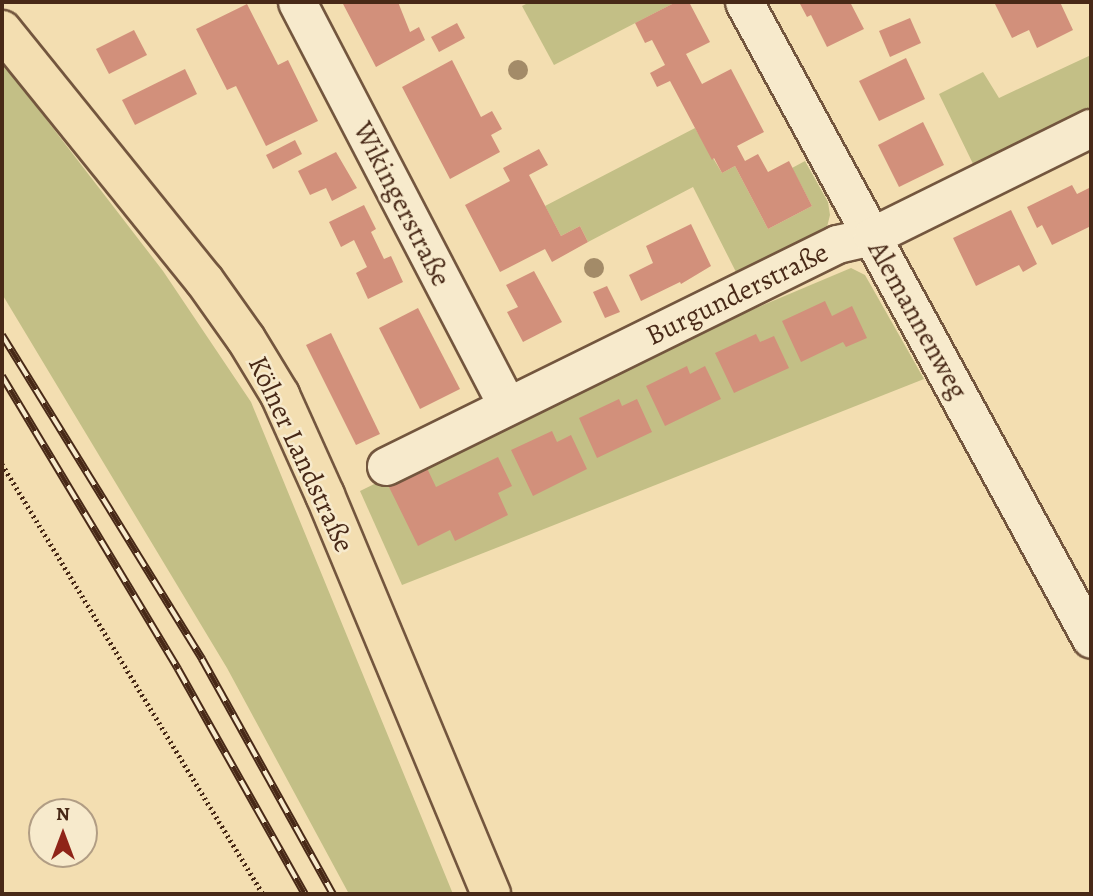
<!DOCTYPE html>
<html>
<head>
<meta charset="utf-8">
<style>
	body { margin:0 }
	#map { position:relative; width:1093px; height:896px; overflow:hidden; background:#f3deb1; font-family:Alegreya,serif }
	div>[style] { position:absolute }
	.green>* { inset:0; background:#c3bf86 }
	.building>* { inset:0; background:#d2907b }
	.path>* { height:4.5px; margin-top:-2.25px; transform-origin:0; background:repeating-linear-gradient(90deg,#482917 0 2px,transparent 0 5.5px) }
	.roads { filter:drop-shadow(2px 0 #73563e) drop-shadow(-2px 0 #73563e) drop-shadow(0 2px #73563e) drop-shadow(0 -2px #73563e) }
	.minor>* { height:37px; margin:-18.5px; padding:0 18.5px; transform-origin:18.5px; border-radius:18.5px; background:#f7eacc }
	.major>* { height:38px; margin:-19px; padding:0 19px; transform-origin:19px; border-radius:19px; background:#f3deb1 }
	.rail>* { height:8px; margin-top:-4px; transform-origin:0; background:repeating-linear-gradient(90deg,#f7eacc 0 16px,#482917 0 32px); box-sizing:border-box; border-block:2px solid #482917 }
	.trees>* { width:20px; height:20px; margin:-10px; border-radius:50%; background:#a38b68 }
	span { translate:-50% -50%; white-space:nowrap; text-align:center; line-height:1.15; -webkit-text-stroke:5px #f7eacc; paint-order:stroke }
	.street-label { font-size:28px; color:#482917 }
	.frame { position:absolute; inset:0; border:4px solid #482917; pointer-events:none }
	.north { position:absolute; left:28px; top:798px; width:70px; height:70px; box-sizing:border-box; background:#f7eacc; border:2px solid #b19d84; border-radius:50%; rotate:0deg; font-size:19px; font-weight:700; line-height:28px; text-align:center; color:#482917 }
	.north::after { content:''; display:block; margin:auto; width:24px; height:32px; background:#8f2418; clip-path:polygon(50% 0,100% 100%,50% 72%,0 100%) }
</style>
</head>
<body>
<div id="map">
	<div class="green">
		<div style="clip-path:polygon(530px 2px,676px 2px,554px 65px,522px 6px)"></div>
		<div style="clip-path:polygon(1091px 55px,1091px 117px,977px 172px,939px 94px,983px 72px,999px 98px)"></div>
		<div style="clip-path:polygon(2px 62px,163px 271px,251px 402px,453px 894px,349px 894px,227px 668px,2px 294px)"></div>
		<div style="clip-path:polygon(695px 128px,722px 173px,735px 166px,768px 229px,812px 206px,792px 168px,805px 161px,828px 202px,830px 215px,827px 227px,736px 272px,693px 187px,588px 242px,580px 226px,561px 236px,545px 206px)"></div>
		<div style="clip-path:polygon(851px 268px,865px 275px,924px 379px,402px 585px,360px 491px,604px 372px)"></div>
	</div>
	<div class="building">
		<div style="clip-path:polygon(342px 2px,398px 2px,410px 32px,419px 27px,425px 40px,376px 67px)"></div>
		<div style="clip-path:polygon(676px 2px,689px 2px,710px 42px,686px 54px,702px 84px,731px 69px,764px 132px,737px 146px,745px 161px,758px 154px,768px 172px,789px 161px,812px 206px,768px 229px,735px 166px,722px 173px,714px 158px,712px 160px,670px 81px,657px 87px,650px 73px,665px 65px,652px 40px,645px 43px,635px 23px)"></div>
		<div style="clip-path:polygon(799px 2px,850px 2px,864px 29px,827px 47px,811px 15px,807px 17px)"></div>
		<div style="clip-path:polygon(994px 2px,1060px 2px,1073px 30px,1037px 48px,1029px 30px,1012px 38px)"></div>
		<div style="clip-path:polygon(247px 4px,278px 65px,288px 60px,318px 121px,266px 146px,236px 86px,227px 90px,196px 29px)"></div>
		<div style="clip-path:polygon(910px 18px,921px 43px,890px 57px,879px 31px)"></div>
		<div style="clip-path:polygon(457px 23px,465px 38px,439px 52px,431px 37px)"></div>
		<div style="clip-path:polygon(134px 30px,147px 55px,109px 74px,96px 49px)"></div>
		<div style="clip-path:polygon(906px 58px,925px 99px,879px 121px,859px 81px)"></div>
		<div style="clip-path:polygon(452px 60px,481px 117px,492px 111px,502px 129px,491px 135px,500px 152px,450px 179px,402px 87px)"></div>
		<div style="clip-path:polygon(185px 69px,197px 94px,135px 125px,122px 100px)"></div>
		<div style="clip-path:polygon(923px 122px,944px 165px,899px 187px,878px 145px)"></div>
		<div style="clip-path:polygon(295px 140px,302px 154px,273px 169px,266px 155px)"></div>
		<div style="clip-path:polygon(539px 149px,548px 165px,529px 175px,561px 236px,580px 226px,588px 242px,552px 262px,545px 249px,500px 272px,465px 205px,510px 181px,503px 168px)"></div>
		<div style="clip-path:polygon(336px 152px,357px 188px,332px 201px,326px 188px,310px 195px,298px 171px)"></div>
		<div style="clip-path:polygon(1072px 185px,1077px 194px,1091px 187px,1091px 226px,1052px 245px,1042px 225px,1037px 228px,1027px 207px)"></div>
		<div style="clip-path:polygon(364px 205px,376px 229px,371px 232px,384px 259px,391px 256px,403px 282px,368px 299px,356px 273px,367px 267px,354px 240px,341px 247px,329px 222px)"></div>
		<div style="clip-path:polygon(1011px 210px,1037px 264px,1023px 272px,1019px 265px,976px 286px,953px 238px)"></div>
		<div style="clip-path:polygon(691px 224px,711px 266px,681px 284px,680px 282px,641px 301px,629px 275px,653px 263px,646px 246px)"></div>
		<div style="clip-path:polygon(534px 271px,562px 322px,523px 342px,507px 312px,518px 307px,506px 285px)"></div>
		<div style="clip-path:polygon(607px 286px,620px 312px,605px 318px,593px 292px)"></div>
		<div style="clip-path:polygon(825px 301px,832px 316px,852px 306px,867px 338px,846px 347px,843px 342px,801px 362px,782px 321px)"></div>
		<div style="clip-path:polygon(418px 308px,460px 389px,420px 409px,379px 328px)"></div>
		<div style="clip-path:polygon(331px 333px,380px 434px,356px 445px,306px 345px)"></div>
		<div style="clip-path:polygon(756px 334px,760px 342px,774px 336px,789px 368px,734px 393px,715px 353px)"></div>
		<div style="clip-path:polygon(687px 366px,690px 374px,705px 366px,721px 399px,665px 426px,646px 386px)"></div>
		<div style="clip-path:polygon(619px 399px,622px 406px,637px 399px,652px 432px,597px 458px,579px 418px)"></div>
		<div style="clip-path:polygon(552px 431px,557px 442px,571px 435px,587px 469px,533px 496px,511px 450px)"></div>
		<div style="clip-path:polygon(498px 457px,512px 486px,498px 493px,508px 515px,455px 541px,450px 530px,418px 546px,387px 483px,425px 464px,436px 487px)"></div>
	</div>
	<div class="path">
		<div style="left:2px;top:464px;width:503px;rotate:58.74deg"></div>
	</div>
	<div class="roads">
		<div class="minor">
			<div style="left:297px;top:2px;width:455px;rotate:62.5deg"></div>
			<div style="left:744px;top:2px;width:725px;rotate:61.42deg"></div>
			<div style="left:386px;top:466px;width:503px;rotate:-26.21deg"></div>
			<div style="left:837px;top:244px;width:36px;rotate:-13deg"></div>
			<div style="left:872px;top:236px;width:244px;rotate:-26.3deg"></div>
		</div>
		<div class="major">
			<div style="left:2px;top:30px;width:321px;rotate:51.1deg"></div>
			<div style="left:204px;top:280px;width:72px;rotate:54.6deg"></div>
			<div style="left:246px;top:339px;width:66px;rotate:58.7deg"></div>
			<div style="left:280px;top:395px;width:110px;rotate:65.8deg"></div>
			<div style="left:325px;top:495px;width:432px;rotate:67.4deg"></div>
		</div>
	</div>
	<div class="rail">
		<div style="left:2px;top:335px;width:381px;rotate:58.3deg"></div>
		<div style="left:202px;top:659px;width:269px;rotate:60.9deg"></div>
		<div style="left:2px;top:376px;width:342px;rotate:59deg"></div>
		<div style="left:178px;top:669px;width:258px;rotate:60.6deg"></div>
	</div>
	<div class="trees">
		<div style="left:518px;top:70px"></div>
		<div style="left:594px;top:268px"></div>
	</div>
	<div class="street-label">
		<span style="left:402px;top:204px;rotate:63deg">Wikingerstraße</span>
		<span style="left:737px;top:294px;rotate:-26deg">Burgunderstraße</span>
		<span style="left:918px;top:320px;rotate:61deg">Alemannenweg</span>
		<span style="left:301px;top:454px;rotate:65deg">Kölner Landstraße</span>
	</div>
	<div class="frame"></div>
	<div class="north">N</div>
</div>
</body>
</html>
